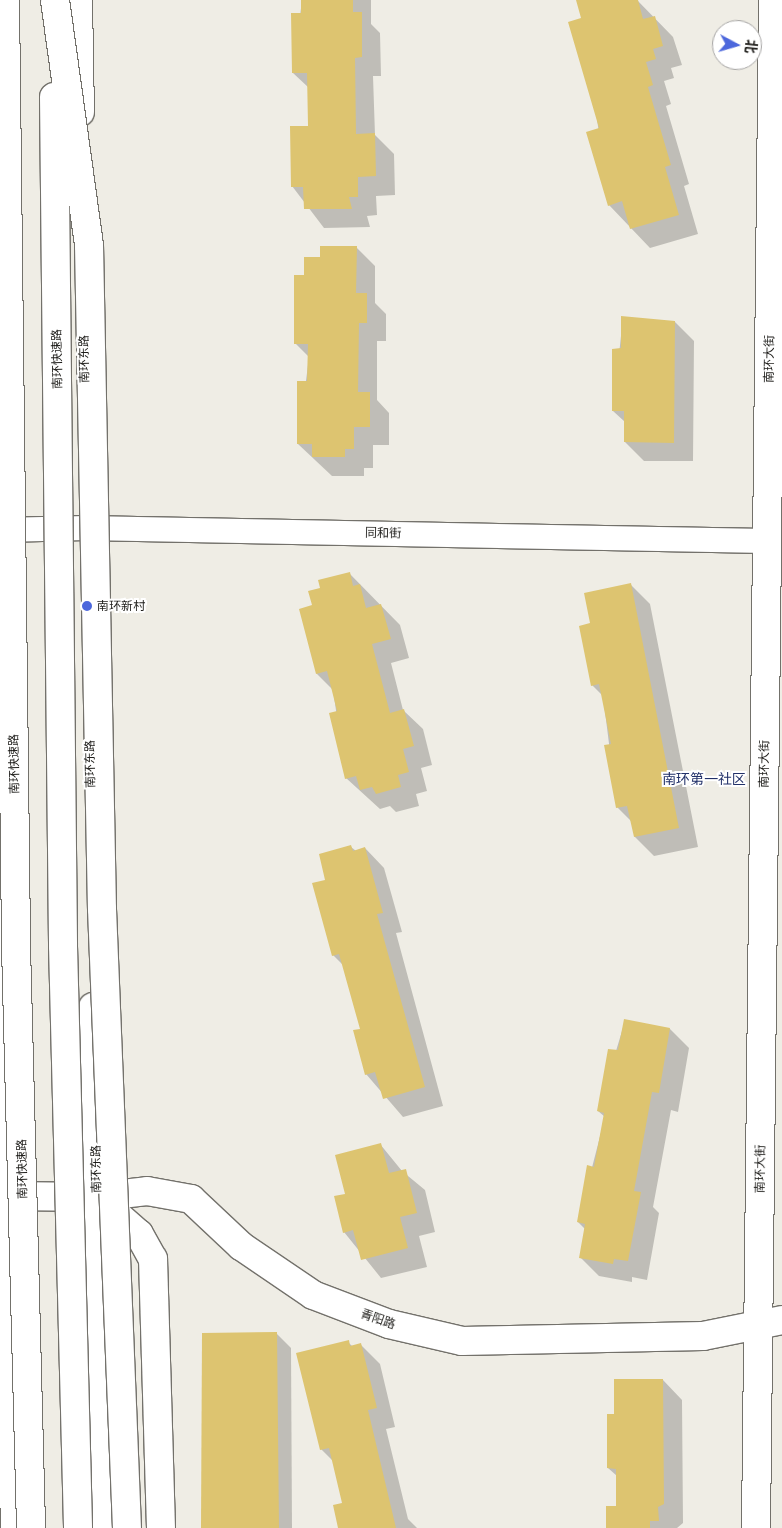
<!DOCTYPE html>
<html>
<head>
<meta charset="utf-8">
<style>
	body { margin:0 }
	#map { position:relative; width:782px; height:1528px; overflow:hidden; background:#efede5; font-family:Manrope,"Noto Sans SC",sans-serif }
	div>[style] { position:absolute }
	.shadow>* { inset:0; background:#0003 }
	.building>* { inset:0; background:#ddc470 }
	.roads { filter:drop-shadow(1px 0 #73716b) drop-shadow(-1px 0 #73716b) drop-shadow(0 1px #73716b) drop-shadow(0 -1px #73716b) }
	.street>* { height:24px; margin:-12px; padding:0 12px; transform-origin:12px; border-radius:12px; background:#fff }
	.secondary>* { height:28px; margin:-14px; padding:0 14px; transform-origin:14px; border-radius:14px; background:#fff }
	.primary>* { height:28px; margin:-14px; padding:0 14px; transform-origin:14px; border-radius:14px; background:#fff }
	.bridges { filter:drop-shadow(1px 0 #73716b) drop-shadow(-1px 0 #73716b) drop-shadow(0 1px #73716b) drop-shadow(0 -1px #73716b) }
	.highway-bridge>* { height:28px; margin:-14px; padding:0 14px; transform-origin:14px; border-radius:14px; background:#fff }
	.dots>* { width:14px; height:14px; translate:-50% -50%; box-sizing:border-box; border:2px solid #fff; border-radius:50% }
	span { translate:-50% -50%; white-space:nowrap; text-align:center; line-height:1.15; -webkit-text-stroke:4px #fff; paint-order:stroke }
	.street-label { font-size:12px; color:#1d1c19 }
	.poi-label { font-size:12px; color:#1d1c19 }
	.left { translate:0 -50%; text-align:left }
	.neighbourhood-label { font-size:14px; color:#223169 }
	.north { position:absolute; left:712px; top:20px; width:50px; height:50px; box-sizing:border-box; background:#fff; border:1px solid #a5a4a3; border-radius:50%; rotate:96deg; font-size:14px; font-weight:700; line-height:20px; text-align:center; color:#1d1c19 }
	.north::after { content:''; display:block; margin:auto; width:18px; height:22px; background:#4c67dc; clip-path:polygon(50% 0,100% 100%,50% 72%,0 100%) }
</style>
</head>
<body>
<div id="map">
	<div class="shadow">
		<div style="clip-path:polygon(302px 0,371px 0,371px 24px,380px 33px,381px 76px,373px 76px,375px 135px,394px 154px,395px 195px,376px 196px,377px 215px,367px 216px,370px 227px,324px 228px,292px 186px,309px 127px,309px 88px,293px 73px)"></div>
		<div style="clip-path:polygon(589px 0,637px 0,673px 37px,682px 65px,671px 68px,674px 78px,664px 81px,671px 104px,666px 106px,689px 184px,684px 186px,698px 234px,650px 248px,609px 205px,583px 19px)"></div>
		<div style="clip-path:polygon(356px 247px,375px 266px,375px 303px,386px 314px,386px 341px,377px 341px,377px 400px,389px 413px,389px 445px,373px 445px,373px 468px,364px 468px,364px 476px,332px 476px,298px 444px,309px 357px,295px 343px,305px 276px,321px 258px)"></div>
		<div style="clip-path:polygon(623px 317px,675px 322px,694px 341px,693px 461px,644px 461px,625px 442px,625px 422px,613px 411px)"></div>
		<div style="clip-path:polygon(349px 573px,400px 625px,409px 658px,391px 663px,403px 710px,423px 729px,432px 765px,421px 768px,427px 791px,416px 794px,419px 806px,396px 812px,390px 806px,380px 809px,346px 778px,333px 690px,317px 674px,301px 610px,314px 606px,321px 589px)"></div>
		<div style="clip-path:polygon(631px 585px,650px 604px,698px 847px,654px 856px,635px 837px,632px 822px,617px 807px,603px 696px,592px 685px)"></div>
		<div style="clip-path:polygon(351px 847px,356px 851px,365px 848px,384px 868px,402px 932px,396px 933px,443px 1106px,403px 1117px,366px 1074px,361px 1030px,344px 966px,333px 955px,327px 881px)"></div>
		<div style="clip-path:polygon(625px 1021px,670px 1029px,689px 1048px,678px 1112px,671px 1110px,653px 1207px,659px 1213px,647px 1280px,632px 1277px,632px 1282px,599px 1276px,580px 1257px,585px 1229px,578px 1222px,605px 1117px,598px 1111px)"></div>
		<div style="clip-path:polygon(380px 1144px,402px 1171px,425px 1190px,435px 1232px,419px 1236px,427px 1267px,381px 1278px,344px 1232px,346px 1195px)"></div>
		<div style="clip-path:polygon(277px 1334px,291px 1348px,292px 1528px,202px 1528px)"></div>
		<div style="clip-path:polygon(348px 1342px,353px 1347px,361px 1345px,380px 1364px,395px 1427px,386px 1429px,408px 1519px,417px 1528px,340px 1528px,344px 1504px,334px 1462px,321px 1449px)"></div>
		<div style="clip-path:polygon(663px 1380px,682px 1400px,683px 1523px,677px 1528px,608px 1528px,617px 1508px,617px 1476px,608px 1468px,615px 1415px)"></div>
	</div>
	<div class="building">
		<div style="clip-path:polygon(301px 0,353px 0,353px 12px,362px 12px,362px 57px,355px 58px,356px 134px,375px 133px,376px 176px,358px 177px,358px 197px,349px 197px,352px 209px,304px 209px,303px 187px,291px 187px,290px 126px,308px 126px,307px 73px,292px 73px,291px 13px,301px 13px)"></div>
		<div style="clip-path:polygon(576px 0,638px 0,643px 19px,655px 16px,663px 46px,653px 49px,656px 59px,646px 62px,653px 85px,648px 87px,671px 165px,665px 167px,679px 215px,630px 229px,622px 201px,608px 206px,586px 132px,599px 128px,568px 22px,581px 18px)"></div>
		<div style="clip-path:polygon(320px 246px,357px 246px,356px 293px,367px 293px,367px 323px,359px 323px,358px 392px,370px 392px,370px 427px,354px 427px,354px 449px,345px 449px,345px 457px,312px 457px,312px 444px,297px 444px,297px 381px,307px 381px,308px 344px,294px 344px,294px 275px,304px 275px,304px 257px,320px 257px)"></div>
		<div style="clip-path:polygon(621px 316px,675px 321px,674px 443px,624px 442px,624px 411px,612px 411px,612px 349px,621px 348px)"></div>
		<div style="clip-path:polygon(350px 572px,353px 586px,360px 584px,366px 608px,381px 604px,391px 639px,372px 644px,390px 713px,404px 709px,414px 746px,403px 749px,409px 772px,398px 775px,401px 787px,376px 794px,372px 787px,360px 790px,356px 776px,345px 779px,329px 713px,337px 711px,327px 671px,316px 674px,299px 609px,312px 605px,308px 591px,320px 588px,318px 580px)"></div>
		<div style="clip-path:polygon(631px 583px,679px 828px,634px 837px,627px 806px,616px 808px,604px 745px,611px 744px,599px 684px,591px 686px,579px 626px,590px 623px,584px 593px)"></div>
		<div style="clip-path:polygon(351px 845px,353px 851px,365px 847px,383px 913px,377px 914px,425px 1087px,383px 1099px,375px 1072px,365px 1075px,353px 1030px,360px 1029px,339px 954px,332px 956px,312px 883px,325px 880px,319px 854px)"></div>
		<div style="clip-path:polygon(624px 1019px,670px 1028px,659px 1093px,652px 1092px,634px 1191px,641px 1192px,628px 1261px,614px 1259px,613px 1264px,579px 1258px,585px 1224px,577px 1222px,587px 1165px,594px 1167px,604px 1113px,597px 1111px,608px 1049px,618px 1050px)"></div>
		<div style="clip-path:polygon(381px 1143px,389px 1173px,406px 1169px,417px 1213px,400px 1217px,408px 1248px,361px 1260px,353px 1230px,343px 1233px,334px 1196px,345px 1194px,335px 1155px)"></div>
		<div style="clip-path:polygon(277px 1332px,279px 1528px,201px 1528px,202px 1333px)"></div>
		<div style="clip-path:polygon(349px 1340px,350px 1346px,361px 1343px,377px 1408px,368px 1410px,396px 1528px,338px 1528px,333px 1505px,342px 1503px,329px 1448px,320px 1450px,296px 1353px)"></div>
		<div style="clip-path:polygon(614px 1379px,663px 1379px,664px 1504px,658px 1507px,659px 1521px,650px 1521px,650px 1528px,606px 1528px,606px 1506px,616px 1506px,616px 1469px,607px 1468px,607px 1414px,614px 1414px)"></div>
	</div>
	<div class="roads">
		<div class="street">
			<div style="left:0;top:530px;width:86px;rotate:-1.3deg"></div>
			<div style="left:86px;top:528px;width:680px;rotate:1.1deg"></div>
		</div>
		<div class="secondary">
			<div style="left:8px;top:1196px;width:88px;rotate:0.7deg"></div>
			<div style="left:96px;top:1197px;width:51px;rotate:-6.7deg"></div>
			<div style="left:147px;top:1191px;width:45px;rotate:10.3deg"></div>
			<div style="left:191px;top:1199px;width:69px;rotate:43.2deg"></div>
			<div style="left:241px;top:1246px;width:87px;rotate:34.2deg"></div>
			<div style="left:313px;top:1295px;width:81px;rotate:20.9deg"></div>
			<div style="left:389px;top:1324px;width:75px;rotate:13.1deg"></div>
			<div style="left:462px;top:1341px;width:241px;rotate:-1.2deg"></div>
			<div style="left:703px;top:1336px;width:81px;rotate:-11.4deg"></div>
			<div style="left:756px;top:1528px;width:1528px;rotate:-89.36deg"></div>
		</div>
		<div class="primary">
			<div style="left:78px;top:0;width:112px;rotate:89deg"></div>
			<div style="left:0;top:832px;width:696px;rotate:88.77deg"></div>
			<div style="left:93px;top:1007px;width:521px;rotate:88.9deg"></div>
			<div style="left:99px;top:1199px;width:53px;rotate:41.2deg"></div>
			<div style="left:139px;top:1234px;width:29px;rotate:61deg"></div>
			<div style="left:153px;top:1259px;width:269px;rotate:88.3deg"></div>
		</div>
	</div>
	<div class="bridges">
		<div class="highway-bridge">
			<div style="left:5px;top:0;width:946px;rotate:89.33deg"></div>
			<div style="left:16px;top:946px;width:582px;rotate:88.52deg"></div>
			<div style="left:55px;top:0;width:247px;rotate:82.1deg"></div>
			<div style="left:89px;top:245px;width:664px;rotate:88.88deg"></div>
			<div style="left:102px;top:909px;width:620px;rotate:87.69deg"></div>
			<div style="left:54px;top:97px;width:849px;rotate:89.39deg"></div>
			<div style="left:63px;top:946px;width:582px;rotate:88.52deg"></div>
		</div>
	</div>
	<div class="dots">
		<div style="left:87px;top:606px;background:#4c67dc"></div>
	</div>
	<div class="street-label">
		<span style="left:57px;top:359px;rotate:-91deg">南环快速路</span>
		<span style="left:84px;top:359px;rotate:-91deg">南环东路</span>
		<span style="left:769px;top:359px;rotate:-89deg">南环大街</span>
		<span style="left:383px;top:533px;rotate:1deg">同和街</span>
		<span style="left:14px;top:764px;rotate:-91deg">南环快速路</span>
		<span style="left:90px;top:764px;rotate:-91deg">南环东路</span>
		<span style="left:764px;top:764px;rotate:-89deg">南环大街</span>
		<span style="left:22px;top:1169px;rotate:-91deg">南环快速路</span>
		<span style="left:96px;top:1169px;rotate:-91deg">南环东路</span>
		<span style="left:760px;top:1169px;rotate:-89deg">南环大街</span>
		<span style="left:378px;top:1319px;rotate:19deg">青阳路</span>
	</div>
	<div class="poi-label">
		<span class="left" style="left:97px;top:606px">南环新村</span>
	</div>
	<div class="neighbourhood-label">
		<span style="left:704px;top:779px">南环第一社区</span>
	</div>
	<div class="north">北</div>
</div>
</body>
</html>
